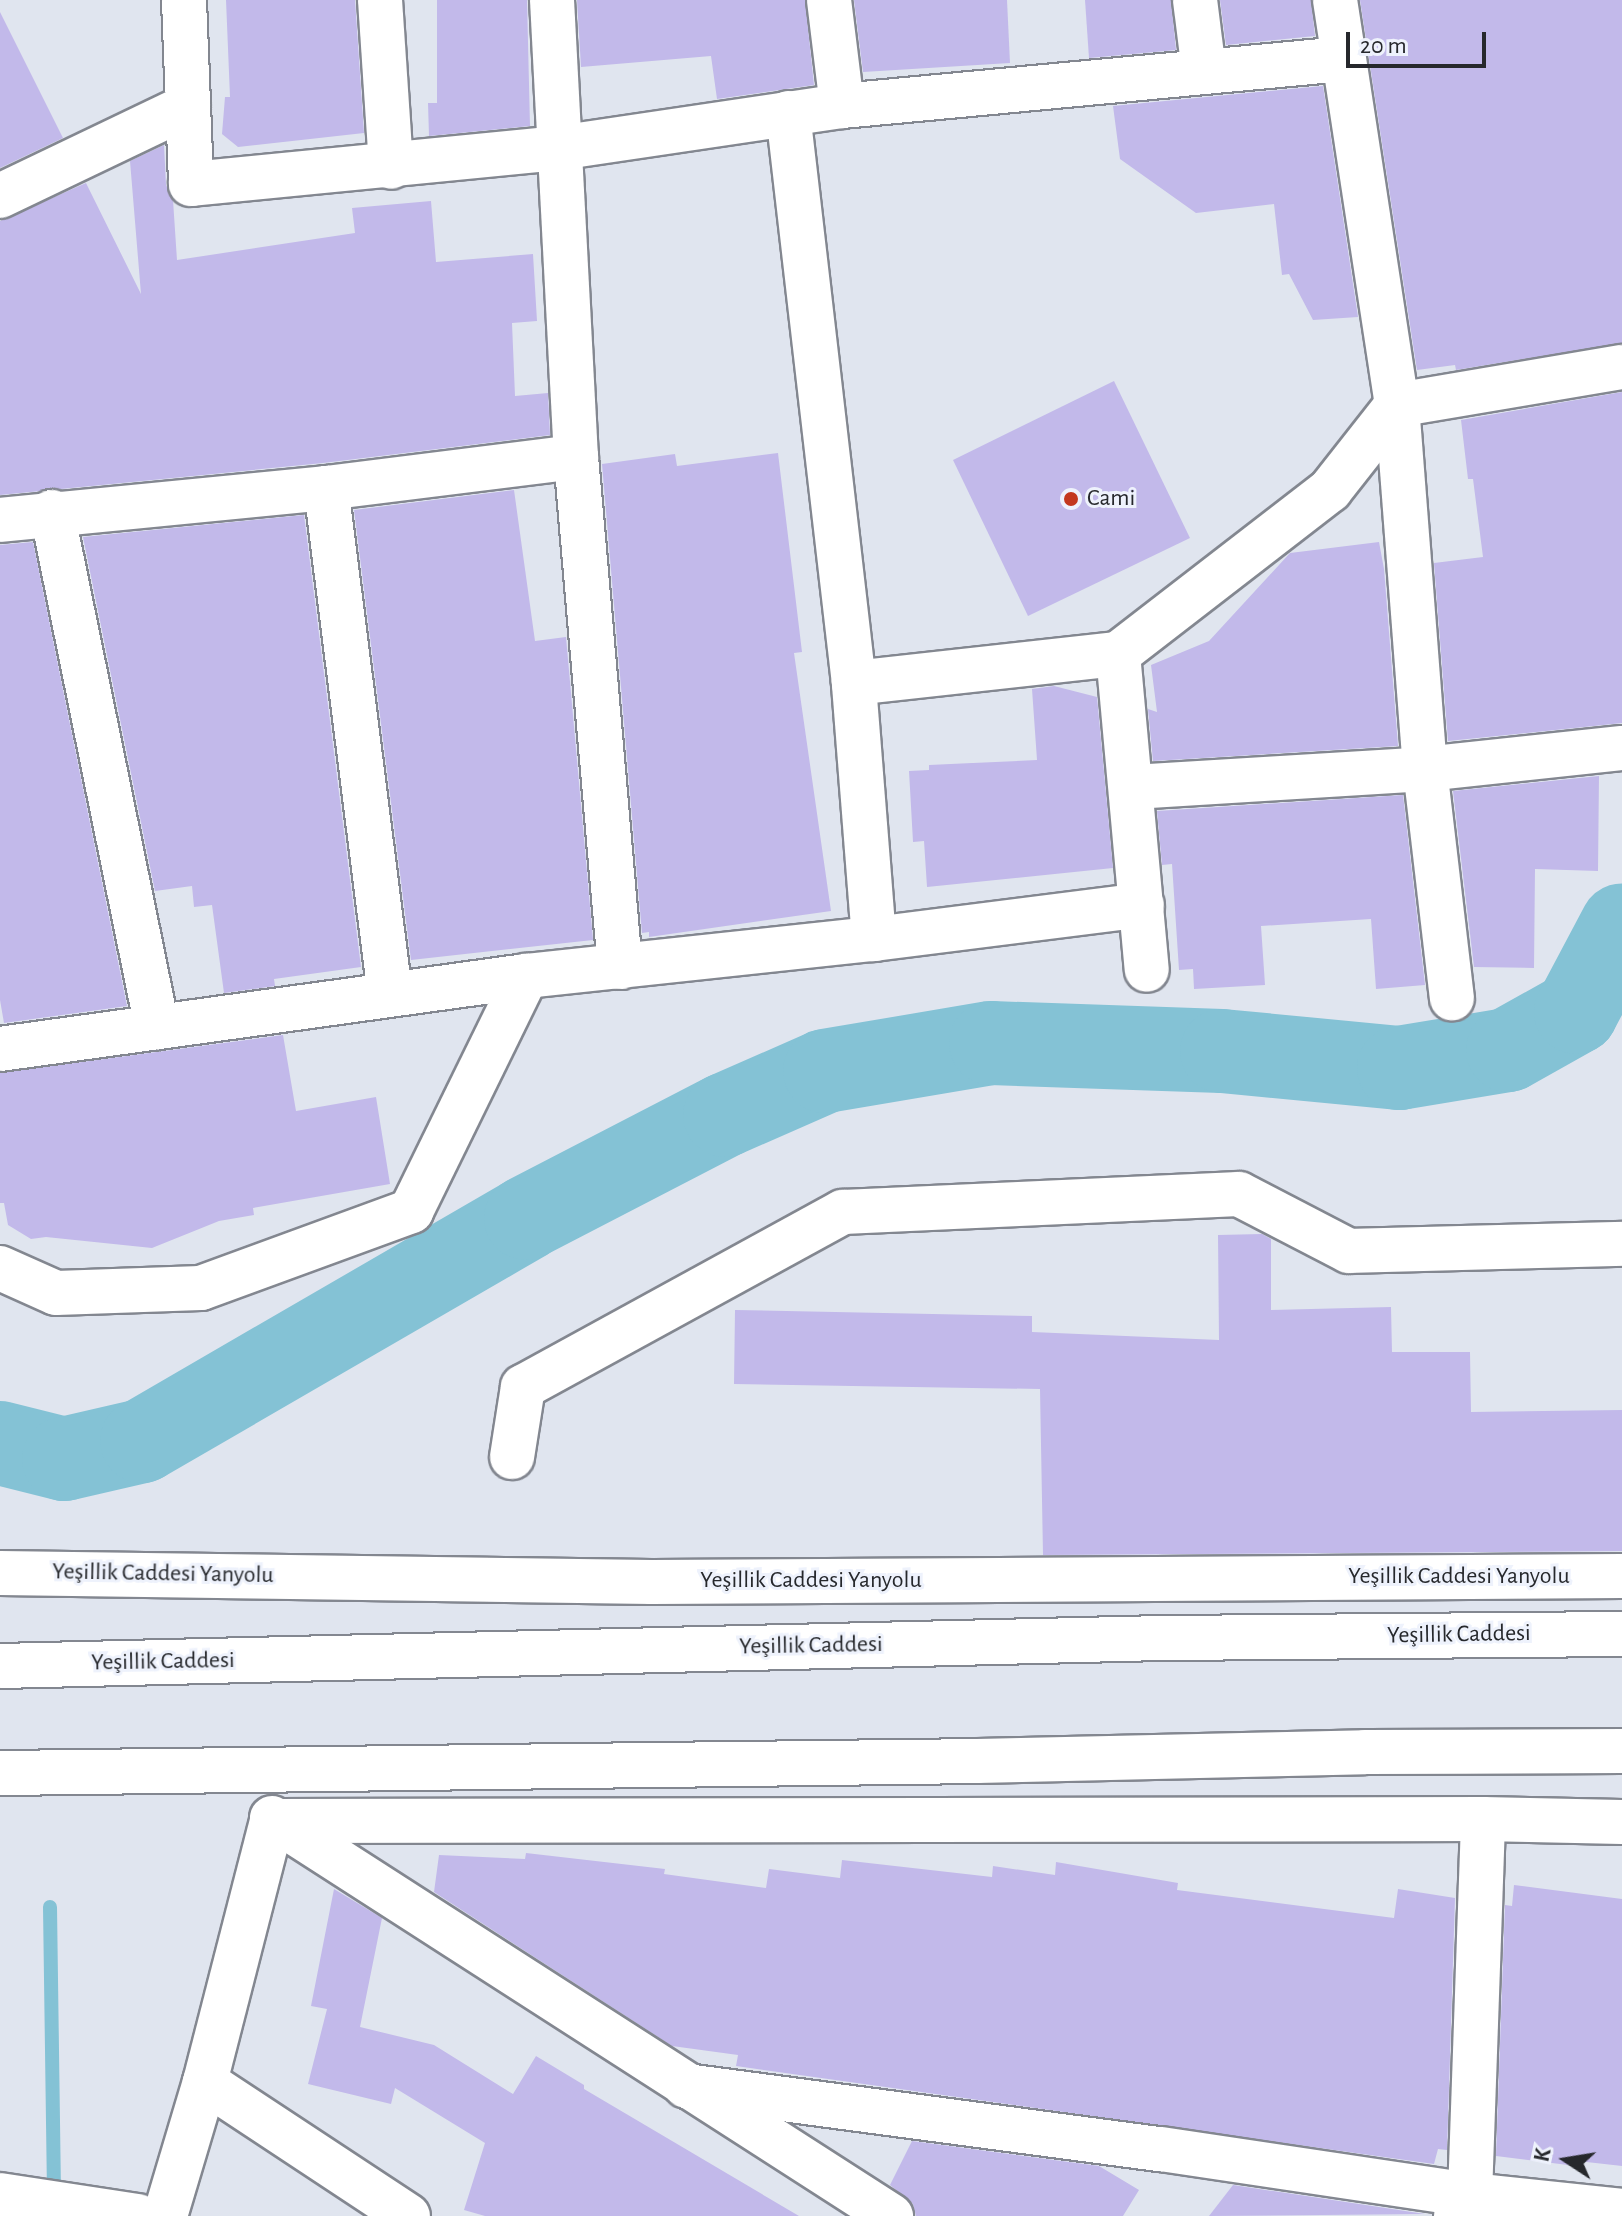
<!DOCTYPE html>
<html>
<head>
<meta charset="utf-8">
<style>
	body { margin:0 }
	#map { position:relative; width:1622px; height:2216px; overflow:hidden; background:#e0e5ef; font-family:"Alegreya Sans",sans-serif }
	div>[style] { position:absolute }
	.stream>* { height:14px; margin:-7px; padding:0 7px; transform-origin:7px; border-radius:7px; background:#84c2d5 }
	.river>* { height:84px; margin:-42px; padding:0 42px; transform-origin:42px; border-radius:42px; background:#84c2d5 }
	.building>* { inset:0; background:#c2b9ea }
	.roads { filter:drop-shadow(2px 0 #838790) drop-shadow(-2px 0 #838790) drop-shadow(0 2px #838790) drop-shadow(0 -2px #838790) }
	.minor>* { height:44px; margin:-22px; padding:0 22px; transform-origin:22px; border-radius:22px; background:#fff }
	.highway>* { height:44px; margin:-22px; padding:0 22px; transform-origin:22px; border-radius:22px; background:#fff }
	.dots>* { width:22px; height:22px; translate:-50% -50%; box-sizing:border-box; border:4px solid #eef2fc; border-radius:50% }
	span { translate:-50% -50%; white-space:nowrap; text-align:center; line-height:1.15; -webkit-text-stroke:6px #eef2fc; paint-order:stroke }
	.poi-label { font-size:24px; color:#26282c }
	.left { translate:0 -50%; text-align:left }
	.street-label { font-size:24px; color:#26282c }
	.north { position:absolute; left:1526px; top:2120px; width:80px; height:80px; -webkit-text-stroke:6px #eef2fc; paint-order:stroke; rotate:282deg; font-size:22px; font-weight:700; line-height:32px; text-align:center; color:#26282c }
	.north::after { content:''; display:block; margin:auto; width:28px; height:36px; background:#26282c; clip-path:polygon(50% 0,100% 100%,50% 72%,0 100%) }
	.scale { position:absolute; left:1346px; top:32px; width:140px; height:36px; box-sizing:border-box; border:4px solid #26282c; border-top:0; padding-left:10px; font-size:24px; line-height:28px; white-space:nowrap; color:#26282c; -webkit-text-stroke:6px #eef2fc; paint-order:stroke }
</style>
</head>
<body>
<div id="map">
	<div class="stream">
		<div style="left:50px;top:1907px;width:293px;rotate:89.2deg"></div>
	</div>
	<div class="river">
		<div style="left:0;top:1443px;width:66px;rotate:14deg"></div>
		<div style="left:64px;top:1459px;width:80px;rotate:-13deg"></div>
		<div style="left:142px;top:1441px;width:444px;rotate:-30.1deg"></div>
		<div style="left:526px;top:1218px;width:224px;rotate:-27.4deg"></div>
		<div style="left:725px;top:1115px;width:109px;rotate:-23.7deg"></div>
		<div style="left:825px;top:1071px;width:168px;rotate:-9.6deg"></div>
		<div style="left:991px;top:1043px;width:231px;rotate:2deg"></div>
		<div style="left:1222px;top:1051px;width:178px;rotate:5.5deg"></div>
		<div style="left:1399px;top:1068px;width:110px;rotate:-9.4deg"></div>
		<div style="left:1508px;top:1050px;width:78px;rotate:-29.2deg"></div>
		<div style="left:1576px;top:1012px;width:98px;rotate:-62.1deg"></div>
	</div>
	<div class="building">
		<div style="clip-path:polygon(226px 0,355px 0,364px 133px,238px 147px,222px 134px,225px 97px,230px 97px)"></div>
		<div style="clip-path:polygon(437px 0,527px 0,530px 126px,429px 136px,428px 103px,437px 103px)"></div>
		<div style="clip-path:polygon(577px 0,805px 0,814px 85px,717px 99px,711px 56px,581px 67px)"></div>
		<div style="clip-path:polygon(854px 0,1007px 0,1010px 63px,863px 72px)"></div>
		<div style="clip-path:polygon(1085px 0,1171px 0,1176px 50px,1089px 58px)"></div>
		<div style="clip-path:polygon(1220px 0,1311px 0,1315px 36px,1226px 45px)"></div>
		<div style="clip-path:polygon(1360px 0,1622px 0,1622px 343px,1456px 370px,1455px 365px,1417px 370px)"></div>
		<div style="clip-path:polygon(0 12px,63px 138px,0 168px)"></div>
		<div style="clip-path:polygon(1323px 86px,1358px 317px,1313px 320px,1289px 274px,1282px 275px,1274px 204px,1196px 213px,1120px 159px,1113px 106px)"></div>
		<div style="clip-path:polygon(164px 145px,166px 185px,173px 200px,177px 260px,355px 233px,352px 208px,431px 201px,436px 262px,533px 254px,537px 321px,512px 323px,515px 396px,548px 393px,550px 435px,323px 463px,0 495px,0 221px,86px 183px,141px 294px,130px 161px)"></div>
		<div style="clip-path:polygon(1114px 381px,1190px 538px,1028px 616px,953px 460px)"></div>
		<div style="clip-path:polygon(1622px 392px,1622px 723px,1448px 741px,1434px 563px,1483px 557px,1473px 479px,1468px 479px,1461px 420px)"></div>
		<div style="clip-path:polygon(778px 453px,802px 652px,794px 653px,831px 911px,649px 937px,649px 932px,642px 933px,602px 464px,675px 454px,677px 466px)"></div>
		<div style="clip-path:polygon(514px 490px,535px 641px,566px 637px,593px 940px,411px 960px,354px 510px)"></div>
		<div style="clip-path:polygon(304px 515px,361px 967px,274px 979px,275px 986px,224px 993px,212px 905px,194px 907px,192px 886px,155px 891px,83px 537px)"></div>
		<div style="clip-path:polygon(33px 542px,127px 1006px,4px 1023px,0 1000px,0 545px)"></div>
		<div style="clip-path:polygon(1379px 542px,1384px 569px,1398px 746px,1153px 761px,1148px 709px,1157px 712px,1151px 665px,1209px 641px,1290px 553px)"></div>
		<div style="clip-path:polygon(1054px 686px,1097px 697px,1113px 868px,927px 887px,924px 841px,913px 842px,909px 771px,929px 770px,929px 765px,1037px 760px,1032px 689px)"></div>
		<div style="clip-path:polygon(1599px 776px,1598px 871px,1535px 869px,1534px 968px,1474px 967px,1453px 791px)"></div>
		<div style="clip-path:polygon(1403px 795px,1425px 985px,1376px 989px,1371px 919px,1261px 926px,1265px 985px,1194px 989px,1193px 969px,1179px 970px,1172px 864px,1162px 865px,1157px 811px)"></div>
		<div style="clip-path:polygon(283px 1035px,296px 1111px,376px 1097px,390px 1184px,253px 1208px,254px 1215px,219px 1221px,152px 1248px,46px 1237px,31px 1239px,8px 1225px,4px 1203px,0 1203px,0 1073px)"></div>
		<div style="clip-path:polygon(1262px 1234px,1271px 1239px,1271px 1310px,1391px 1307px,1392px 1352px,1470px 1352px,1471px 1412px,1622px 1410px,1622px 1551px,1043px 1555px,1040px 1389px,734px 1384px,735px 1310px,1032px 1316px,1032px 1332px,1219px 1340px,1218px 1235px)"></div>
		<div style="clip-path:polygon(526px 1853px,665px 1869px,664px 1874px,766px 1888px,769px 1869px,840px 1878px,842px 1860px,992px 1877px,993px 1866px,1055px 1875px,1056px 1862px,1178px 1883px,1177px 1890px,1394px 1918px,1398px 1889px,1455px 1898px,1447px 2150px,1438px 2149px,1434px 2164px,736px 2066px,738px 2055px,672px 2046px,434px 1892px,439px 1855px,525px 1859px)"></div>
		<div style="clip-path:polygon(1514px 1885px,1622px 1899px,1622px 2166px,1569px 2160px,1568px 2165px,1496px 2156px,1505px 1905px,1512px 1906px)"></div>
		<div style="clip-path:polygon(334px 1889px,382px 1918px,360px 2027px,434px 2045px,513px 2094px,536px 2056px,584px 2085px,584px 2089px,799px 2216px,485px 2216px,464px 2210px,485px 2143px,395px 2088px,391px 2104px,308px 2084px,327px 2009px,311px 2006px)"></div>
		<div style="clip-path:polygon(912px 2141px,1099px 2166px,1139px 2190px,1123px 2216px,916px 2216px,913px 2204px,890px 2185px)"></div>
		<div style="clip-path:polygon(1233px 2185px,1425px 2214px,1209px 2216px)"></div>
	</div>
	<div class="roads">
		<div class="minor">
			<div style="left:184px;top:0;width:184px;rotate:87.8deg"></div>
			<div style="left:191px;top:184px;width:369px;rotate:-5.6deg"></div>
			<div style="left:558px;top:148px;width:287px;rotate:-8.4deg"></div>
			<div style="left:842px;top:106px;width:503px;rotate:-5.36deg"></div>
			<div style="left:380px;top:0;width:167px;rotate:86.2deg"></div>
			<div style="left:552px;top:0;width:458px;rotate:87deg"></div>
			<div style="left:576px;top:457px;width:512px;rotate:85.07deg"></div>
			<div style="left:829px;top:0;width:107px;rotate:83deg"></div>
			<div style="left:1195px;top:0;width:72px;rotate:82.8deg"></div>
			<div style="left:1335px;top:0;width:410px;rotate:81.3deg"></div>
			<div style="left:1397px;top:405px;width:365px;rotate:85.6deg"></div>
			<div style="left:1425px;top:769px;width:231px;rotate:83.3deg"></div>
			<div style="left:788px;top:113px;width:574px;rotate:83.4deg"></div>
			<div style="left:0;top:196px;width:208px;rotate:-25.6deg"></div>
			<div style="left:326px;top:488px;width:510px;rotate:82.79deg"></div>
			<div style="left:52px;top:512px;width:526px;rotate:78.48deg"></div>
			<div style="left:0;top:520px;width:328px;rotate:-5.6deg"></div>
			<div style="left:326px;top:488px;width:252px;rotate:-7.1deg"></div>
			<div style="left:1118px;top:654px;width:317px;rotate:84.8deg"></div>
			<div style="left:1133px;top:787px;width:293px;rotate:-3.5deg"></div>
			<div style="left:1425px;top:769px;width:198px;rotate:-6.1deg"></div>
			<div style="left:874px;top:939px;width:270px;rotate:-7.2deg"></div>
			<div style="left:0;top:1049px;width:531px;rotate:-7.9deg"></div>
			<div style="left:526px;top:976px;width:350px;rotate:-6.1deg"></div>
			<div style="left:874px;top:939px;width:257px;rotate:-94.5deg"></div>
			<div style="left:854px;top:683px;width:266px;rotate:-6.3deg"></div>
			<div style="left:1118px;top:654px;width:268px;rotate:-37.7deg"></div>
			<div style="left:1330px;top:490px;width:108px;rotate:-51.8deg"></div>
			<div style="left:1397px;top:405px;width:228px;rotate:-9.6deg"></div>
			<div style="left:0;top:1268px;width:61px;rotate:24.1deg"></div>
			<div style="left:56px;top:1293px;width:145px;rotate:-2deg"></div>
			<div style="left:201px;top:1288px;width:224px;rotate:-20.1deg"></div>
			<div style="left:411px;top:1211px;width:262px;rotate:-63.9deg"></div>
			<div style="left:512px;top:1457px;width:71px;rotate:-81.1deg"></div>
			<div style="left:523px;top:1387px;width:365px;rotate:-28.7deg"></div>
			<div style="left:843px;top:1212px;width:396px;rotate:-2.6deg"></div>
			<div style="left:1239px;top:1194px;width:124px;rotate:27.4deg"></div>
			<div style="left:1349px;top:1251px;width:273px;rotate:-1.5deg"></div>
			<div style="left:0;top:1573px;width:652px;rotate:0.79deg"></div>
			<div style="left:652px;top:1582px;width:970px;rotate:-0.35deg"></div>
			<div style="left:272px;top:1818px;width:736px;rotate:32.74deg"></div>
			<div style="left:205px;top:2082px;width:243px;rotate:33.4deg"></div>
			<div style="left:686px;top:2086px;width:479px;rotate:7.6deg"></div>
			<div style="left:1161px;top:2149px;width:312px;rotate:8.5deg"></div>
			<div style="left:1470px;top:2195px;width:153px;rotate:6deg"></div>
			<div style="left:0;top:2195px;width:140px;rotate:8.7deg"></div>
			<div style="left:165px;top:2216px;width:140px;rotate:-73.4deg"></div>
			<div style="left:205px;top:2082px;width:269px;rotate:-75.6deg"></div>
			<div style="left:272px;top:1821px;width:1211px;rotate:-0.09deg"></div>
			<div style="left:1483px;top:1819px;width:139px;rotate:1.2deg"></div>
			<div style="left:1456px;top:2216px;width:25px;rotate:-56deg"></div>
			<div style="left:1470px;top:2195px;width:376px;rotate:-88deg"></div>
		</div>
		<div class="highway">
			<div style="left:0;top:1666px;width:1166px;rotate:-1.38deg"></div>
			<div style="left:1166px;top:1638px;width:456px;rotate:-0.5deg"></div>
			<div style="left:0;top:1773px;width:977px;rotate:-0.7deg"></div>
			<div style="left:977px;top:1761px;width:388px;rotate:-1.3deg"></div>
			<div style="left:1365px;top:1752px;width:257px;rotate:-0.2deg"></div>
		</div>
	</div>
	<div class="dots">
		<div style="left:1071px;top:499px;background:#c3381e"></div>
	</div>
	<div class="poi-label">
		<span class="left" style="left:1087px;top:499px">Cami</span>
	</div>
	<div class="street-label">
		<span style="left:163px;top:1574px;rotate:1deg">Yeşillik Caddesi Yanyolu</span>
		<span style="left:1459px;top:1577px">Yeşillik Caddesi Yanyolu</span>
		<span style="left:811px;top:1581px">Yeşillik Caddesi Yanyolu</span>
		<span style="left:1459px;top:1635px;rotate:-1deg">Yeşillik Caddesi</span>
		<span style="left:811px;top:1646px;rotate:-1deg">Yeşillik Caddesi</span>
		<span style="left:163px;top:1662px;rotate:-1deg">Yeşillik Caddesi</span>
	</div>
	<div class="north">K</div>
	<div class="scale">20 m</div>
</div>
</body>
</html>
